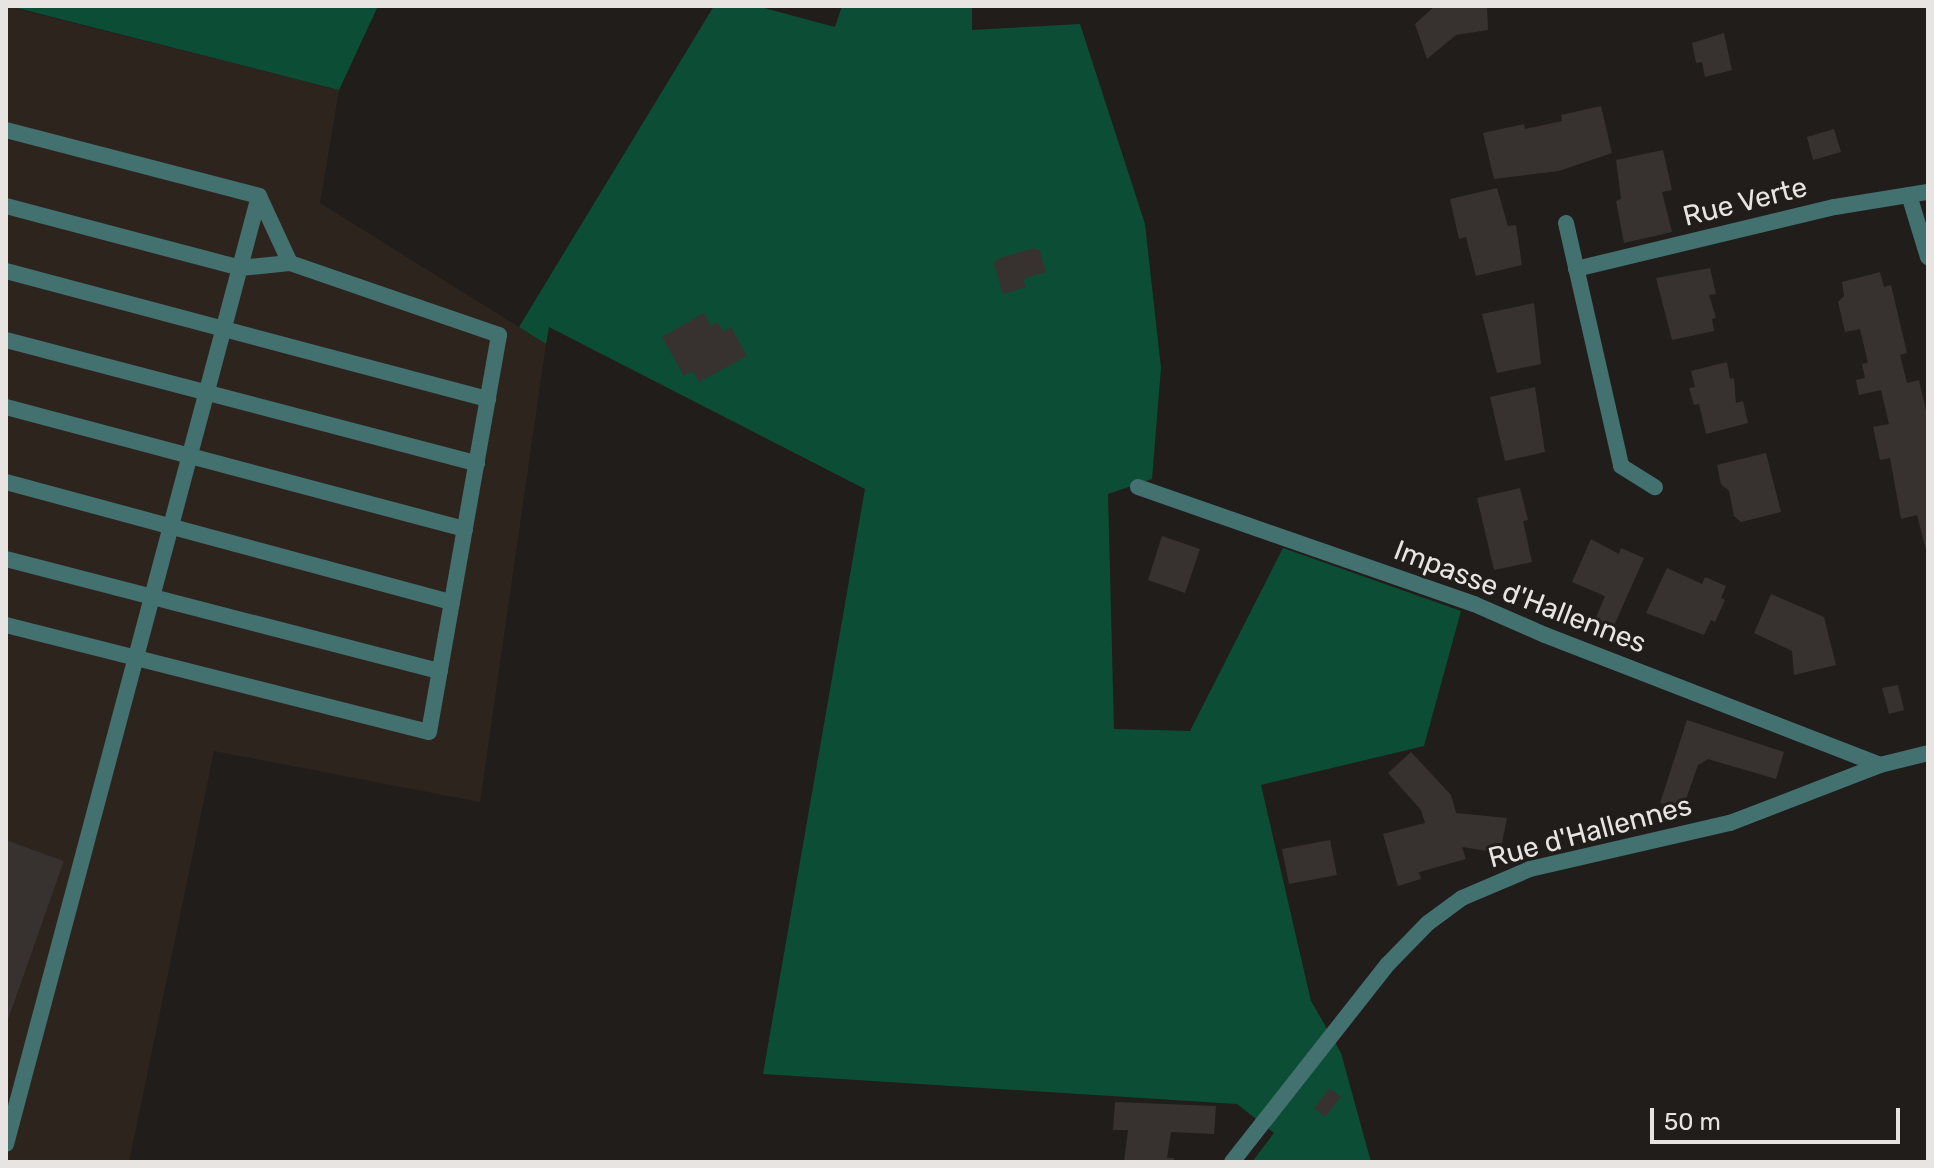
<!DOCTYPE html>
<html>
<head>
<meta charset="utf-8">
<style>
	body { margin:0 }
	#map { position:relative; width:1934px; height:1168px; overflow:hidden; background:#211d1a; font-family:Rubik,sans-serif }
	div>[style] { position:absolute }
	.built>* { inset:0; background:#2e241e }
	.green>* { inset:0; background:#0c4e35 }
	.building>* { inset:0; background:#373230 }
	.service>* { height:16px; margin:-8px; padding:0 8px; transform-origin:8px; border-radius:8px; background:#427170 }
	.minor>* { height:16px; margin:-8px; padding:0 8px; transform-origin:8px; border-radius:8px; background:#427170 }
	span { translate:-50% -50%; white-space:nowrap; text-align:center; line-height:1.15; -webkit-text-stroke:6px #211d1a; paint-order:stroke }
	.street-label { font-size:28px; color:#e7e4e2 }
	.frame { position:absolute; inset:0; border:8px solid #e7e4e2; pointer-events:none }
	.scale { position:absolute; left:1650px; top:1108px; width:250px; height:36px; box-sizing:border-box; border:4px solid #e7e4e2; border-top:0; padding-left:10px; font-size:24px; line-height:28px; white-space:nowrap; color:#e7e4e2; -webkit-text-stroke:6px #211d1a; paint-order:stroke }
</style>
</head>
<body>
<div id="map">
	<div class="built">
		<div style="clip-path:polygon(6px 6px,339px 90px,320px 203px,546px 344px,480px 802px,214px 751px,129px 1162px,6px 1162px,6px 1027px,64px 861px,6px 840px)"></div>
	</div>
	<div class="green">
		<div style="clip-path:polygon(9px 6px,378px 6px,339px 90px)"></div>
		<div style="clip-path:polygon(714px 6px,756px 6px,835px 27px,842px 6px,972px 6px,972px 30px,1080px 24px,1145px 224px,1161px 368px,1152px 479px,1108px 494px,1114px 729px,1190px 731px,1283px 548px,1461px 611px,1424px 746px,1261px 785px,1311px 1001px,1341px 1053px,1371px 1162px,1252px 1162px,1274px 1133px,1237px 1104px,763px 1074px,865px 489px,549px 327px,546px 344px,519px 327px)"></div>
	</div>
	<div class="building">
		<div style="clip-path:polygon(1435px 6px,1487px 6px,1488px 30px,1456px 35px,1427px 59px,1415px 24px)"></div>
		<div style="clip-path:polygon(1724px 33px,1732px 70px,1705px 77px,1702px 62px,1696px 63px,1692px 43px)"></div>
		<div style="clip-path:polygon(1601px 106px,1612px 153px,1559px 171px,1494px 179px,1483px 133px,1524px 124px,1525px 129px,1562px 121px,1561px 115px)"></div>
		<div style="clip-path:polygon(1834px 129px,1841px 152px,1813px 160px,1807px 137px)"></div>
		<div style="clip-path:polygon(1663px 150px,1672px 190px,1662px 192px,1672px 232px,1624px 243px,1616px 201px,1621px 199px,1616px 160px)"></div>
		<div style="clip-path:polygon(1497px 188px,1508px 226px,1516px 225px,1522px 265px,1476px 276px,1466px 237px,1459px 239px,1450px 199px)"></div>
		<div style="clip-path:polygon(1034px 248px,1040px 251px,1046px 272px,1023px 279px,1026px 287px,1003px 294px,994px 264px,997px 259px)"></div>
		<div style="clip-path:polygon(1710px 268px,1716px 294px,1709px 295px,1716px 318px,1712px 319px,1714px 331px,1672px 340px,1656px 278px)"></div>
		<div style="clip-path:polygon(1880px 272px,1884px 287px,1891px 285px,1907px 353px,1900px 355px,1907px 383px,1919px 380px,1928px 419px,1928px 558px,1917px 515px,1901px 519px,1890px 458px,1880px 460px,1873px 427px,1889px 424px,1881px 390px,1859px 395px,1856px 380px,1865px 378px,1862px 364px,1868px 363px,1860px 329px,1845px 332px,1838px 302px,1844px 296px,1842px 282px)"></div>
		<div style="clip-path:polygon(1534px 303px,1541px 364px,1497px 373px,1482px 314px)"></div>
		<div style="clip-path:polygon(704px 313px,711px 326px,718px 322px,723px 332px,731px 327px,747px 356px,699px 382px,693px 371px,684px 376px,662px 337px)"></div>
		<div style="clip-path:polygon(1727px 362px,1730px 379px,1734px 378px,1736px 403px,1743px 401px,1748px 423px,1706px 434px,1699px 404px,1694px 405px,1689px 388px,1695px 387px,1691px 371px)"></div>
		<div style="clip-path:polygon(1535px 387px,1545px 452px,1505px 461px,1490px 397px)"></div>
		<div style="clip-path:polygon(1766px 453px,1781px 512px,1741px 522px,1734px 516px,1729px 491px,1721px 484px,1717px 465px)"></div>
		<div style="clip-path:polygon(1520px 488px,1528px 520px,1523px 521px,1532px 562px,1494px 570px,1477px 498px)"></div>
		<div style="clip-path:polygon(1162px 536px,1200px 549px,1185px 593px,1148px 580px)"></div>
		<div style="clip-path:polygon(1591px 539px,1619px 554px,1621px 548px,1644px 558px,1613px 628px,1595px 620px,1605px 596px,1572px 582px)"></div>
		<div style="clip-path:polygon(1667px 568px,1702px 584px,1705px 577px,1726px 586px,1721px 598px,1725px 600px,1715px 622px,1711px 620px,1704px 635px,1646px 613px)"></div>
		<div style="clip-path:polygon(1771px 594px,1824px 617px,1836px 665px,1794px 675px,1792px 651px,1754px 633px)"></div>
		<div style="clip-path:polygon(1898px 685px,1904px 710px,1889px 714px,1882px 688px)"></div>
		<div style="clip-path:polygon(1687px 720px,1784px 752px,1776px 779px,1708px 759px,1698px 765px,1682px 810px,1660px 803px)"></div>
		<div style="clip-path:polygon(1411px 752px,1451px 795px,1456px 813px,1507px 818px,1500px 853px,1462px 847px,1466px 859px,1419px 872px,1421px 879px,1398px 886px,1383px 834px,1425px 823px,1421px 810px,1388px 773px)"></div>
		<div style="clip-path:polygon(6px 840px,64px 861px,6px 1026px)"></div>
		<div style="clip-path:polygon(1330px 840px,1337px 875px,1289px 884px,1282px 849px)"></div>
		<div style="clip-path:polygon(1330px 1088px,1341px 1097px,1325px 1117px,1314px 1108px)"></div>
		<div style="clip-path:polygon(1115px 1102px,1216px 1106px,1214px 1134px,1171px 1132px,1167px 1158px,1174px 1158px,1173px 1162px,1124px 1162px,1128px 1130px,1113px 1130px)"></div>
	</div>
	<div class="service">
		<div style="left:6px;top:130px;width:261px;rotate:14.6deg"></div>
		<div style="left:259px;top:196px;width:981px;rotate:104.94deg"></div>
		<div style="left:6px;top:206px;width:242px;rotate:14.8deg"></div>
		<div style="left:240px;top:268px;width:50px;rotate:-5.7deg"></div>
		<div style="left:6px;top:271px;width:499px;rotate:14.9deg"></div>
		<div style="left:6px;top:340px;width:487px;rotate:14.7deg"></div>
		<div style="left:6px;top:407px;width:475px;rotate:14.9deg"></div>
		<div style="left:6px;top:482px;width:462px;rotate:15.1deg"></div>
		<div style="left:6px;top:559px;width:448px;rotate:14.5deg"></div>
		<div style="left:6px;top:625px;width:436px;rotate:14.2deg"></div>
		<div style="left:429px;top:732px;width:403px;rotate:-80deg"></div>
		<div style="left:499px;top:335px;width:221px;rotate:-161deg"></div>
		<div style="left:290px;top:263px;width:74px;rotate:-114.8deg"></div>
	</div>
	<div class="minor">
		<div style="left:1909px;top:195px;width:65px;rotate:73deg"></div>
		<div style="left:1566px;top:223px;width:249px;rotate:77.2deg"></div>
		<div style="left:1621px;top:466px;width:40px;rotate:32deg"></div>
		<div style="left:1576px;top:269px;width:266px;rotate:-13.5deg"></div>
		<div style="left:1835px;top:207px;width:94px;rotate:-9.2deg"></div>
		<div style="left:1138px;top:487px;width:356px;rotate:19.2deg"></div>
		<div style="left:1474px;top:604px;width:77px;rotate:23.6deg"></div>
		<div style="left:1545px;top:635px;width:359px;rotate:21.2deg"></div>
		<div style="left:1232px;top:1162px;width:252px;rotate:-51.8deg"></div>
		<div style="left:1388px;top:964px;width:57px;rotate:-45.7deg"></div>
		<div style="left:1428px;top:923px;width:42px;rotate:-36.3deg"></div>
		<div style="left:1462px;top:898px;width:74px;rotate:-23.1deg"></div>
		<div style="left:1530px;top:869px;width:205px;rotate:-13deg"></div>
		<div style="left:1730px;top:823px;width:161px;rotate:-21.1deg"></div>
		<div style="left:1880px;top:765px;width:49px;rotate:-14deg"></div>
	</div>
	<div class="street-label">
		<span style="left:1745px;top:202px;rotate:-14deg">Rue Verte</span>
		<span style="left:1520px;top:597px;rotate:21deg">Impasse d'Hallennes</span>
		<span style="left:1590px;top:832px;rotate:-15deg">Rue d'Hallennes</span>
	</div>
	<div class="frame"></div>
	<div class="scale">50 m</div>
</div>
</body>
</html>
